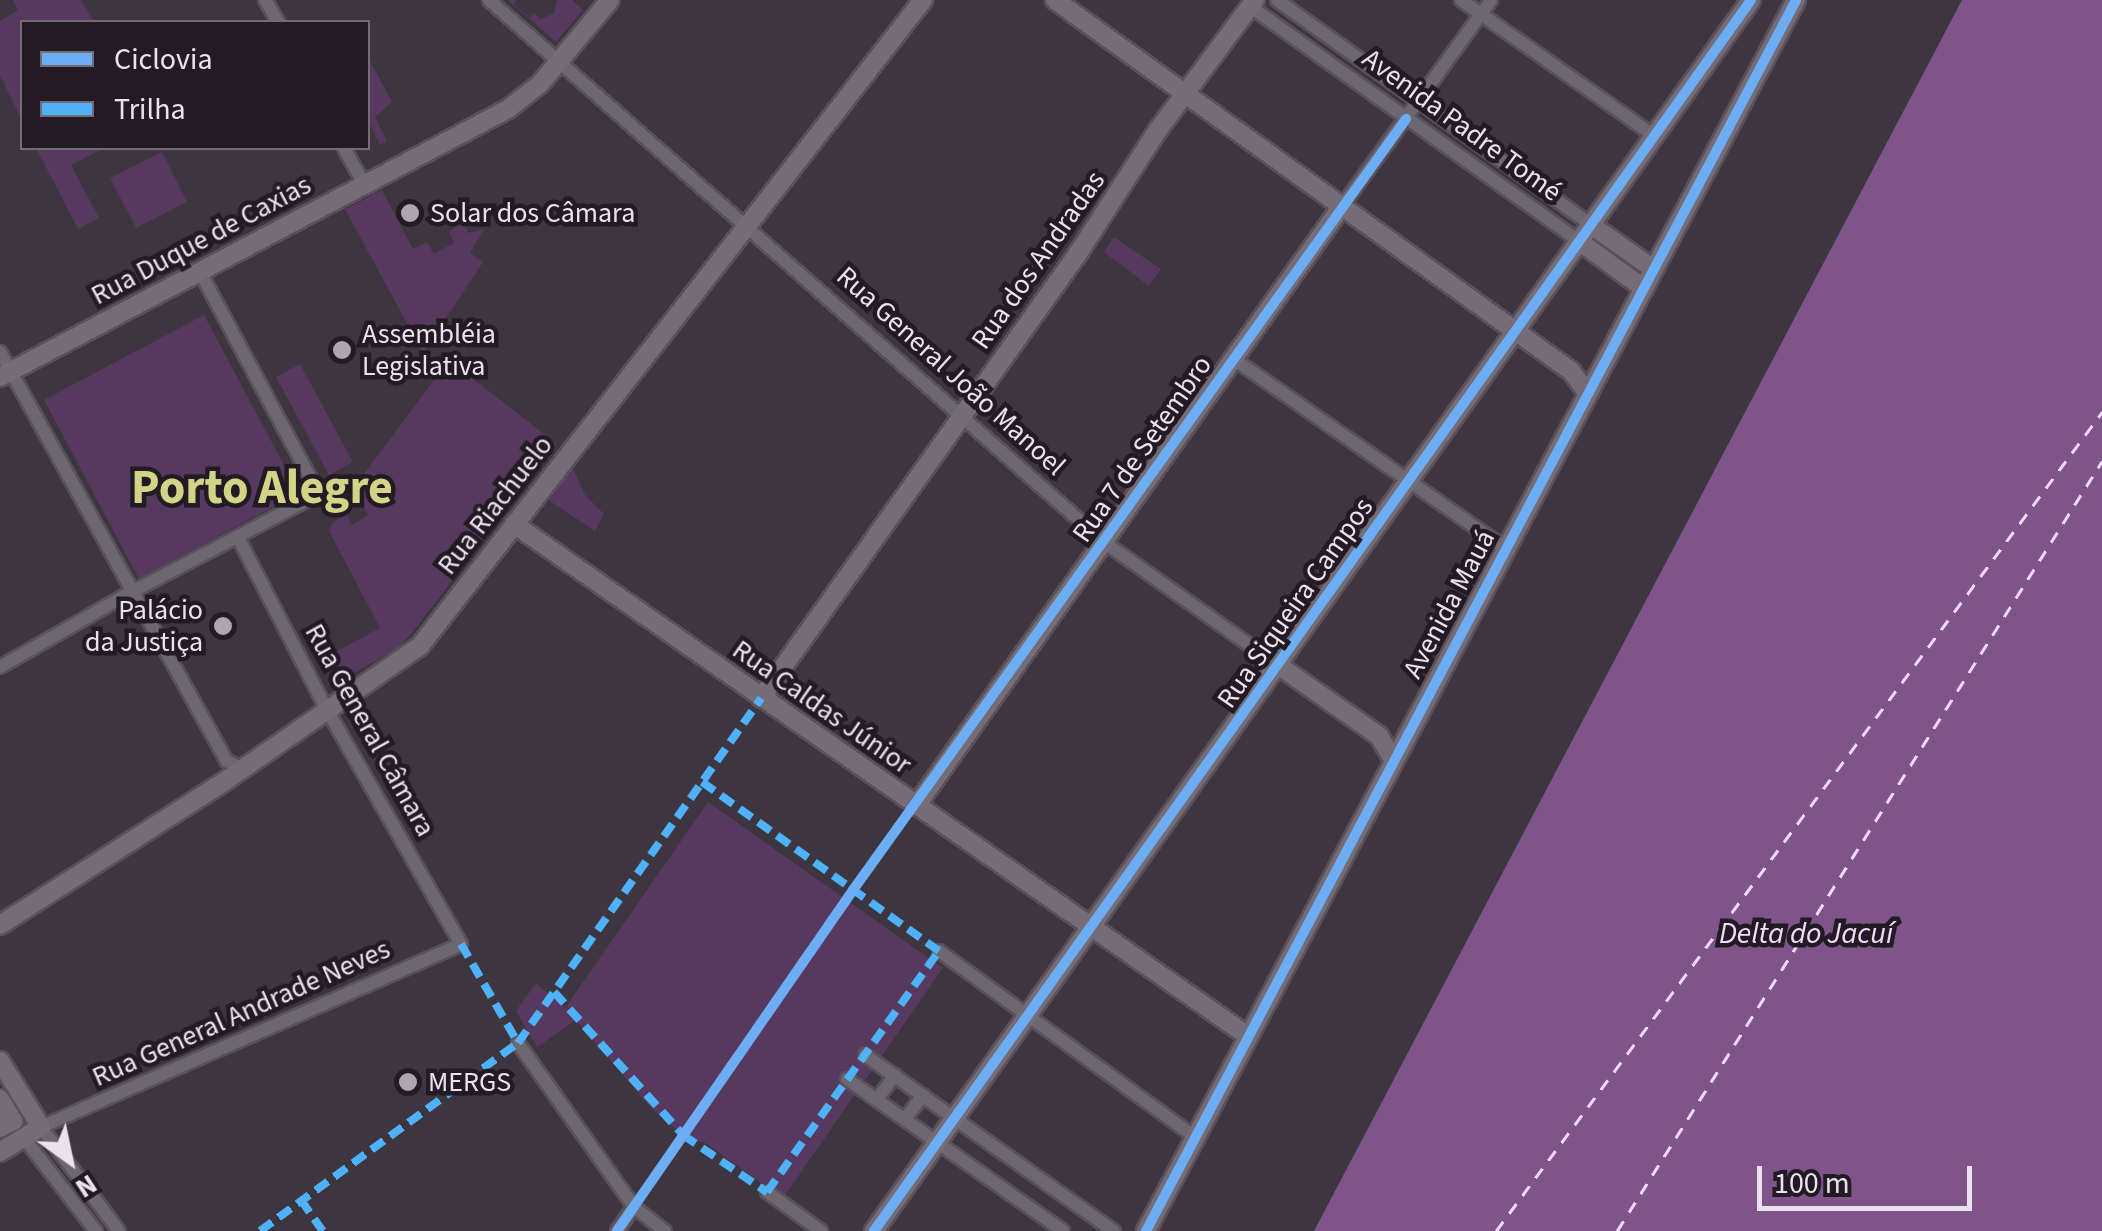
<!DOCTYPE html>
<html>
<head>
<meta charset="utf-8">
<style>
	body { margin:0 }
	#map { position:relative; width:2102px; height:1231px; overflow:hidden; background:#3d353f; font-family:"Source Sans 3",sans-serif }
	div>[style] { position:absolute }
	.green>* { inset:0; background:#57395f }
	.water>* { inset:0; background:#7f548b }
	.ferry>* { height:2.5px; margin-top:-1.25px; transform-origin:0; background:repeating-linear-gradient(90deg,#f4d9fc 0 12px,transparent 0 22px) }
	.roads { filter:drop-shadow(2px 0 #59515a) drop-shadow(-2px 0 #59515a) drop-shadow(0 2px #59515a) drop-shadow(0 -2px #59515a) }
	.street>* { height:12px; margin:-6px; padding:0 6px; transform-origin:6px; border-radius:6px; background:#6d676f }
	.secondary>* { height:18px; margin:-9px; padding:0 9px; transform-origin:9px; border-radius:9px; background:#746c77 }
	.quiet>* { height:8px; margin-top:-4px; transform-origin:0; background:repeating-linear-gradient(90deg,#4fb1f8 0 15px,transparent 0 23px) }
	.cycleway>* { height:10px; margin:-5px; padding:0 5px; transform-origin:5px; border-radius:5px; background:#6dadf4 }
	.dots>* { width:28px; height:28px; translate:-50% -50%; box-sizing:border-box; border:5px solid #221b24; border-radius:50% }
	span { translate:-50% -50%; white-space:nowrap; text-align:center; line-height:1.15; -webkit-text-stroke:9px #221b24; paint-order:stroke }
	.street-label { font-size:28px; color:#ece2ef }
	.poi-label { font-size:28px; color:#ece2ef }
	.left { translate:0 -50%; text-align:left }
	.right { translate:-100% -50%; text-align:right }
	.water-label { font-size:30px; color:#f4d9fc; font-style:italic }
	.town-label { font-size:48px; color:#d4d486; font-weight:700 }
	.legend { position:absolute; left:20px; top:20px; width:350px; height:130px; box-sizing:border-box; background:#221b24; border:2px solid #736b75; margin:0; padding:12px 18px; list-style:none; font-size:30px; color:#ece2ef }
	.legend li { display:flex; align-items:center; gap:20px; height:50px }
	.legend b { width:50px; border:2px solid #736b75 }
	.north { position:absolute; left:20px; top:1111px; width:100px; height:100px; -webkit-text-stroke:8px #221b24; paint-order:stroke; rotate:147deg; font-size:28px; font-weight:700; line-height:40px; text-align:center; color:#ece2ef }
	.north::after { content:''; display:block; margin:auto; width:35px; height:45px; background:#ece2ef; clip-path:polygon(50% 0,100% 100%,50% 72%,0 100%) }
	.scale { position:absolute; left:1757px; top:1166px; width:215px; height:45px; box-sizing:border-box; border:5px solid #ece2ef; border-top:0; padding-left:12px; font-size:30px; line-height:35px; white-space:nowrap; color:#ece2ef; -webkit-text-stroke:8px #221b24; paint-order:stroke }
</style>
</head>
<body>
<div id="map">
	<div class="green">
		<div style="clip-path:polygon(13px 0,81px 0,94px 22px,22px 22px,22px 121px,0 75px,0 21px,18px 10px)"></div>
		<div style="clip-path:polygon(508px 0,517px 0,514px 4px,530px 18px,534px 13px,541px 19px,554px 13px,557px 0,572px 0,583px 10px,556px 42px)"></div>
		<div style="clip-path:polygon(368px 57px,392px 102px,375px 117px,387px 141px,380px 145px,368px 121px)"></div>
		<div style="clip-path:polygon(36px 148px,104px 148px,71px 165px,99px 218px,78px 229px)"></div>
		<div style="clip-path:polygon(162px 152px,187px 202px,136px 228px,110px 178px)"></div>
		<div style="clip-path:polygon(382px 190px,413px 249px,427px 242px,434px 254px,454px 243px,449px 231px,463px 223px,469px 233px,484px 229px,470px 253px,483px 262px,423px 353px,345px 209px)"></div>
		<div style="clip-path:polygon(1114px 237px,1161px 269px,1149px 286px,1104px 252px)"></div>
		<div style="clip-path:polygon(204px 315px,299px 493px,139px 579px,44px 400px)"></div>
		<div style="clip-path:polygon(449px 360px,557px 444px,411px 634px,395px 650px,349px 676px,341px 673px,330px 655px,380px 628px,329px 531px,333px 522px,347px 515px,352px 525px,368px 515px,357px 494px,366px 489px,361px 478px)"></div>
		<div style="clip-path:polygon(300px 364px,353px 462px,329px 475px,276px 377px)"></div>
		<div style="clip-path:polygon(572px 466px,585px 495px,604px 514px,595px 531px,544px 497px)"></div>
		<div style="clip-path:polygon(708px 802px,943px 968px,783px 1198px,707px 1144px,683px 1135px,651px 1108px,576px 1020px,537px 1047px,516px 1011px,536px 983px,565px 1008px)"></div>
	</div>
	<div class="water">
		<div style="clip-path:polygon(1962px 0,2102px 0,2102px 1231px,1314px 1231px)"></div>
	</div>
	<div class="ferry">
		<div style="left:1496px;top:1231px;width:1019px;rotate:-53.5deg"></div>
		<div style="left:1617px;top:1231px;width:910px;rotate:-57.79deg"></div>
	</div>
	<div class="roads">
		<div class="street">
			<div style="left:265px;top:0;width:26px;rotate:59deg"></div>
			<div style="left:489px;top:0;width:820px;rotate:41.39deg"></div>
			<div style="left:1104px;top:542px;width:213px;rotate:35.3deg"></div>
			<div style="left:1277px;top:0;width:386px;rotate:35.6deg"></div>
			<div style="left:1461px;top:0;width:238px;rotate:35.1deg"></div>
			<div style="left:1251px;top:7px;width:404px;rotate:35.5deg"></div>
			<div style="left:344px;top:148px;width:41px;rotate:60.9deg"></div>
			<div style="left:1342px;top:206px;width:254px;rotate:-54.1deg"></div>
			<div style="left:0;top:352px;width:468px;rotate:61deg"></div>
			<div style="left:227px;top:761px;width:18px;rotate:27deg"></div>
			<div style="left:1234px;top:359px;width:330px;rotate:34.9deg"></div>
			<div style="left:0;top:667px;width:141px;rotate:-29.8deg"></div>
			<div style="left:122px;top:597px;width:222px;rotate:-27.6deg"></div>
			<div style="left:319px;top:494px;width:252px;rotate:-118.2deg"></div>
			<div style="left:939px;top:951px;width:316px;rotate:36deg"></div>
			<div style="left:518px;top:1043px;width:201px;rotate:54.7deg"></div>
			<div style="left:634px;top:1207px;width:39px;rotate:38deg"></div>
			<div style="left:865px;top:1055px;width:305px;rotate:35.3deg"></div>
			<div style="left:847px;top:1079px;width:264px;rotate:35.1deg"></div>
			<div style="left:877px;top:1099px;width:30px;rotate:-53deg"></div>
			<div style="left:905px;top:1119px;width:30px;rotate:-53deg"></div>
			<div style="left:24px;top:1138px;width:118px;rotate:52.3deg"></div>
			<div style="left:767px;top:1192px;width:67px;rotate:35.8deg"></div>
			<div style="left:119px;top:1231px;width:130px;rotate:-126.9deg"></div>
			<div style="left:41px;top:1127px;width:458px;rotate:-23.5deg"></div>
			<div style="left:461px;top:944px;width:267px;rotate:-119.8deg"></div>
			<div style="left:328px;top:712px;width:196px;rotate:-117.3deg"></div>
			<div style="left:617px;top:1231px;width:29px;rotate:-55deg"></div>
		</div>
		<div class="secondary">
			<div style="left:1055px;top:0;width:636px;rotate:35.72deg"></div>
			<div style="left:1571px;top:371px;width:25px;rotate:53deg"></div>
			<div style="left:1591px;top:225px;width:75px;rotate:35.2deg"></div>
			<div style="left:1580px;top:242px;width:77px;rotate:36deg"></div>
			<div style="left:0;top:377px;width:574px;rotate:-27.81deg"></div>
			<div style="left:508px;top:109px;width:41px;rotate:-38deg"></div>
			<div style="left:540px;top:84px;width:109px;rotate:-50.2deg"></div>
			<div style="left:514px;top:524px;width:895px;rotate:34.9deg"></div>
			<div style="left:1278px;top:665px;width:123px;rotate:35.1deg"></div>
			<div style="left:1379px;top:736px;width:27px;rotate:59deg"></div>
			<div style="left:761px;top:698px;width:548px;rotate:-54.51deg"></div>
			<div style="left:1079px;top:252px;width:145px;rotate:-57.1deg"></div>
			<div style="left:1158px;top:130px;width:162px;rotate:-53.3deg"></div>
			<div style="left:916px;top:806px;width:736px;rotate:-54.63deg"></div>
			<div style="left:0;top:925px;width:271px;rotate:-32.6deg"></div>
			<div style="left:228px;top:779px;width:234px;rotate:-34.7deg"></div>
			<div style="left:420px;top:646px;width:819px;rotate:-52.09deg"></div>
			<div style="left:0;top:1061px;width:78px;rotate:58.2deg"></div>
			<div style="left:41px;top:1127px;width:48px;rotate:148.6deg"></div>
			<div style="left:0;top:1099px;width:26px;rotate:59deg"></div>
			<div style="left:13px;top:1121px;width:15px;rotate:152deg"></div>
			<div style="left:874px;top:1231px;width:1511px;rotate:-54.53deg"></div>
			<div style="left:1146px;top:1231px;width:1392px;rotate:-62.16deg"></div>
		</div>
	</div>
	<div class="quiet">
		<div style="left:461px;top:944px;width:114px;rotate:60.1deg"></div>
		<div style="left:554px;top:992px;width:193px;rotate:47.9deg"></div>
		<div style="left:683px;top:1135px;width:102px;rotate:34.2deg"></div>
		<div style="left:767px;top:1192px;width:296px;rotate:-54.5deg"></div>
		<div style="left:939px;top:951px;width:291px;rotate:-144.5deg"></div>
		<div style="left:301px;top:1200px;width:38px;rotate:55deg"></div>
		<div style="left:260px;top:1231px;width:319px;rotate:-36.1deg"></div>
		<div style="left:518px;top:1043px;width:422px;rotate:-54.8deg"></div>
	</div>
	<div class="cycleway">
		<div style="left:617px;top:1231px;width:415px;rotate:-55.3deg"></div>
		<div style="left:853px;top:890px;width:949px;rotate:-54.35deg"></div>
		<div style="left:874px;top:1231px;width:1511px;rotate:-54.53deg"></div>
		<div style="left:1146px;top:1231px;width:1392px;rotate:-62.16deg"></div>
	</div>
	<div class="dots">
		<div style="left:410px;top:213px;background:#afa5b1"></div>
		<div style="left:342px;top:350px;background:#afa5b1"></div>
		<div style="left:223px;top:626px;background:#afa5b1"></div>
		<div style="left:408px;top:1082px;background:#afa5b1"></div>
	</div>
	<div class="street-label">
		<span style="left:1462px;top:125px;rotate:36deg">Avenida Padre Tomé</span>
		<span style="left:201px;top:240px;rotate:-28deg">Rua Duque de Caxias</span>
		<span style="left:1038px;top:260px;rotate:-55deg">Rua dos Andradas</span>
		<span style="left:951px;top:371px;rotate:42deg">Rua General João Manoel</span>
		<span style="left:1142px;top:449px;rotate:-55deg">Rua 7 de Setembro</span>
		<span style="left:495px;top:505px;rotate:-52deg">Rua Riachuelo</span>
		<span style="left:1295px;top:603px;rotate:-55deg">Rua Siqueira Campos</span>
		<span style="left:1449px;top:604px;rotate:-62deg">Avenida Mauá</span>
		<span style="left:822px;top:707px;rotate:35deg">Rua Caldas Júnior</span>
		<span style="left:370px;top:730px;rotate:61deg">Rua General Câmara</span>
		<span style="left:241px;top:1013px;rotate:-24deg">Rua General Andrade Neves</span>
	</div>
	<div class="poi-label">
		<span class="left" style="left:430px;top:213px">Solar dos Câmara</span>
		<span class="left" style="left:362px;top:350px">Assembléia<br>Legislativa</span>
		<span class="right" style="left:203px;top:626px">Palácio<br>da Justiça</span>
		<span class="left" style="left:428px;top:1082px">MERGS</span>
	</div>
	<div class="water-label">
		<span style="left:1806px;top:934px">Delta do Jacuí</span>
	</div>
	<div class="town-label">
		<span style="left:262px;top:489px">Porto Alegre</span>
	</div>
	<ul class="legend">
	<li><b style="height:12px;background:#6dadf4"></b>Ciclovia</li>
	<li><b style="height:12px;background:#4fb1f8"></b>Trilha</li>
	</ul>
	<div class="north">N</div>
	<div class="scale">100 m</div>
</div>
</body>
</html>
